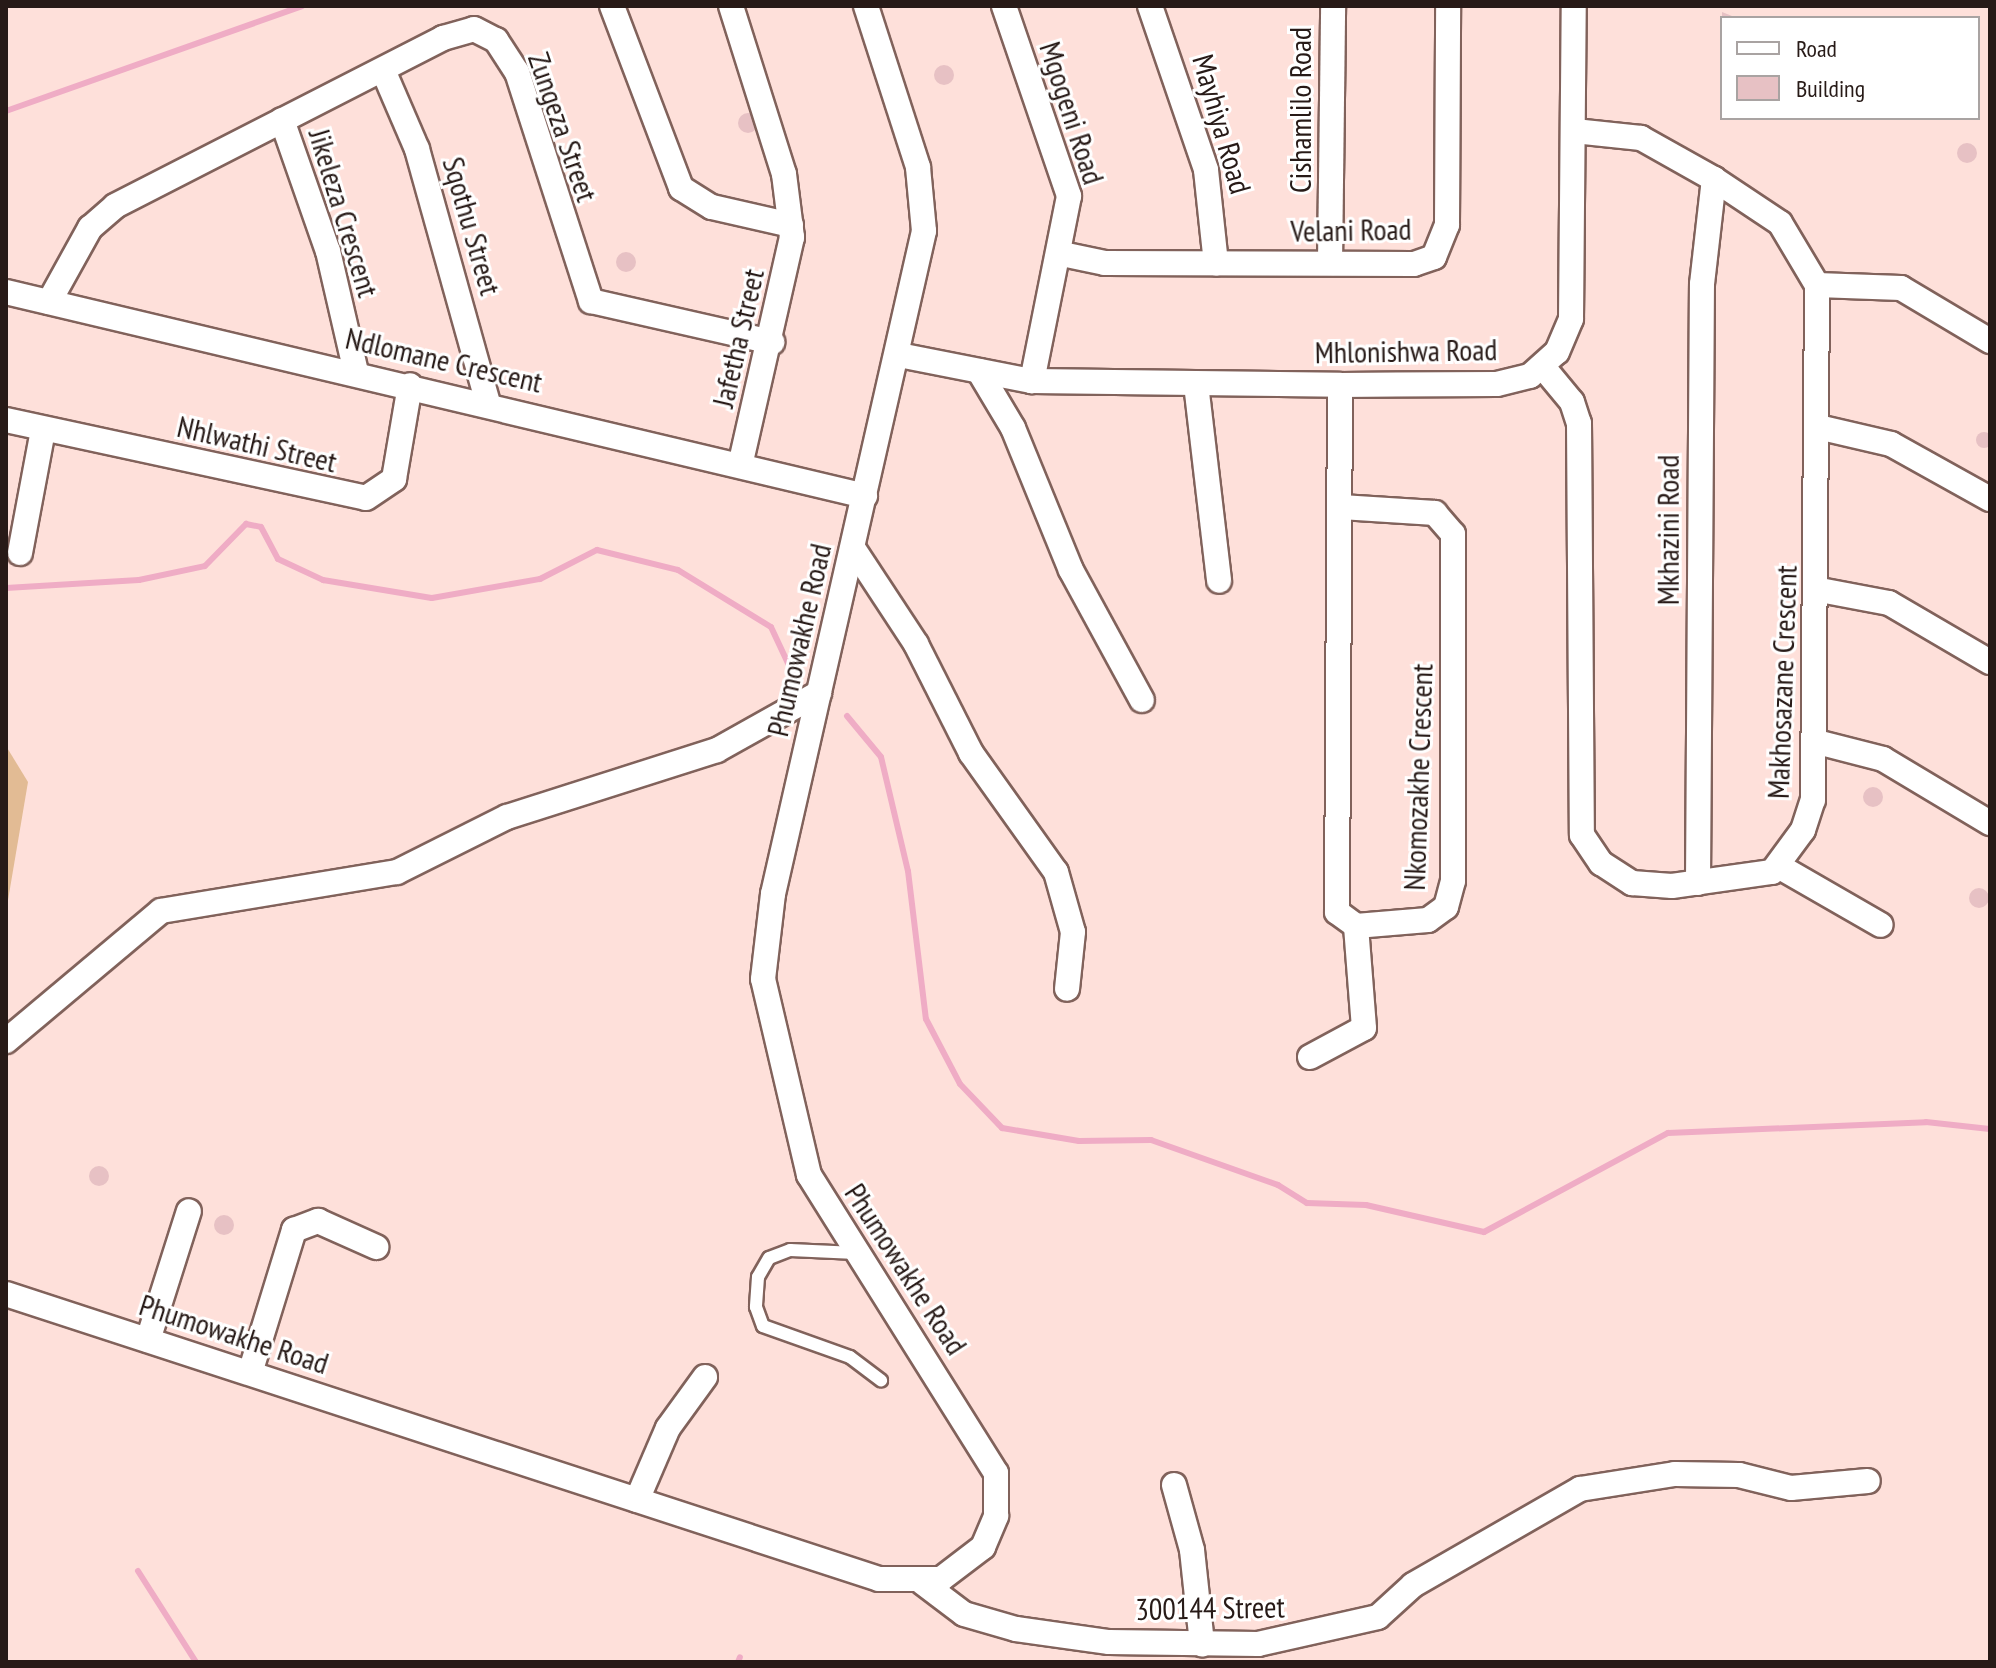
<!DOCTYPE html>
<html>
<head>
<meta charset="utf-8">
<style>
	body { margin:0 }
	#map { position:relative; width:1996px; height:1668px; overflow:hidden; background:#fee0da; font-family:"PT Sans Narrow",sans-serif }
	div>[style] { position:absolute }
	.green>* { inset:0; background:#e2bb94 }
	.stream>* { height:6px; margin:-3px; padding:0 3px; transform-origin:3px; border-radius:3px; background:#efacc5 }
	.building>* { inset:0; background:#e7c1c4 }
	.round { border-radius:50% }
	.roads { filter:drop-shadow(2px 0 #81625b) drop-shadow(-2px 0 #81625b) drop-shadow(0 2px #81625b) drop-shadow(0 -2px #81625b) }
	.lane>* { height:12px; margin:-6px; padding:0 6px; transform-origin:6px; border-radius:6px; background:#fff }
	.street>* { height:24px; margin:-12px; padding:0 12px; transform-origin:12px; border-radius:12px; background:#fff }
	span { translate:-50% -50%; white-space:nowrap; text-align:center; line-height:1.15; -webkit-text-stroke:6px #fff; paint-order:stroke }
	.street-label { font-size:30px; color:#271a17 }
	.frame { position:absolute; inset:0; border:8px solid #271a17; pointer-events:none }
	.legend { position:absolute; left:1720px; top:16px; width:260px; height:104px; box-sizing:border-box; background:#fff; border:2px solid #a9a3a2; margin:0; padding:10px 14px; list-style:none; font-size:24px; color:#271a17 }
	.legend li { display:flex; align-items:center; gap:16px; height:40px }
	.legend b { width:40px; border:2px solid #a9a3a2 }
</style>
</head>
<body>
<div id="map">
	<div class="green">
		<div style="clip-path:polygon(6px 746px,28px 782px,6px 912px)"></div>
	</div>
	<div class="stream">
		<div style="left:6px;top:111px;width:314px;rotate:-19.5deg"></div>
		<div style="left:6px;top:588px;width:133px;rotate:-3.4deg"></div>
		<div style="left:139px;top:580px;width:67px;rotate:-12deg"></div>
		<div style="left:205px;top:566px;width:59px;rotate:-45.7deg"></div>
		<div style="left:246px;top:524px;width:15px;rotate:11deg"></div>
		<div style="left:261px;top:527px;width:36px;rotate:62deg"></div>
		<div style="left:278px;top:559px;width:50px;rotate:25deg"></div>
		<div style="left:323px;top:580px;width:110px;rotate:9.4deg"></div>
		<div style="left:432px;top:598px;width:110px;rotate:-10deg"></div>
		<div style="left:540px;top:579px;width:64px;rotate:-27deg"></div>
		<div style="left:597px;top:550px;width:83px;rotate:13.9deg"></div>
		<div style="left:678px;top:570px;width:109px;rotate:31.5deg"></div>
		<div style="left:771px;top:627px;width:54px;rotate:64.9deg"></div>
		<div style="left:847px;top:716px;width:53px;rotate:50.3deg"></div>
		<div style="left:881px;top:757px;width:117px;rotate:76.7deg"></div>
		<div style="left:908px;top:871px;width:149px;rotate:83.1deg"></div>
		<div style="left:926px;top:1019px;width:73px;rotate:62.4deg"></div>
		<div style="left:960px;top:1084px;width:61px;rotate:46.3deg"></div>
		<div style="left:1002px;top:1128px;width:78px;rotate:9.6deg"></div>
		<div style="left:1079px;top:1141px;width:72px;rotate:-0.8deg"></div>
		<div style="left:1151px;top:1140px;width:135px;rotate:19.5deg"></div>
		<div style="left:1278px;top:1185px;width:34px;rotate:32deg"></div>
		<div style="left:1307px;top:1203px;width:59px;rotate:1.9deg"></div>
		<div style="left:1366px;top:1205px;width:121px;rotate:12.9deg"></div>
		<div style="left:1484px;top:1232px;width:209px;rotate:-28.3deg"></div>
		<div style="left:1668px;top:1133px;width:258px;rotate:-2.4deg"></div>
		<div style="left:1926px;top:1122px;width:64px;rotate:6.2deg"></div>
		<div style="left:138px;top:1571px;width:108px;rotate:57.5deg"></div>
		<div style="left:738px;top:1662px;width:5px;rotate:-68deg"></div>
	</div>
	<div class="building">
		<div style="clip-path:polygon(1722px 12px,1737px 18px,1722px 18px,1722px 29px)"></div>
		<div class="round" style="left:934px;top:65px;width:20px;height:20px"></div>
		<div class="round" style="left:738px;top:113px;width:20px;height:20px"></div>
		<div class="round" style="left:1957px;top:143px;width:20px;height:20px"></div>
		<div class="round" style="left:616px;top:252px;width:20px;height:20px"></div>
		<div class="round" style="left:1976px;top:432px;width:16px;height:16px"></div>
		<div class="round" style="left:1863px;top:787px;width:20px;height:20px"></div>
		<div class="round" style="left:1969px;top:888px;width:20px;height:20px"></div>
		<div class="round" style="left:89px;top:1166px;width:20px;height:20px"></div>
		<div class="round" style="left:214px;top:1215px;width:20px;height:20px"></div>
	</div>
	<div class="roads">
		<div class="lane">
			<div style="left:856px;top:1253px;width:66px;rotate:-177.4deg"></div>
			<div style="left:790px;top:1250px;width:22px;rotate:159deg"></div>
			<div style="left:769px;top:1258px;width:22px;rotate:120deg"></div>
			<div style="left:758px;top:1277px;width:30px;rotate:94deg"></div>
			<div style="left:756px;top:1307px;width:20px;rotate:70deg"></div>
			<div style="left:763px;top:1326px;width:92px;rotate:19.6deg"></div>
			<div style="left:850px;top:1357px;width:39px;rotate:37deg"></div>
		</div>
		<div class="street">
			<div style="left:612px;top:6px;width:195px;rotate:69.2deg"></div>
			<div style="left:681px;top:188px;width:36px;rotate:32deg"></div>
			<div style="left:712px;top:207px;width:81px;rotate:12.8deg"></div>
			<div style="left:731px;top:6px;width:176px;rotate:72.5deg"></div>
			<div style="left:784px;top:174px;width:64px;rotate:82.8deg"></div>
			<div style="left:792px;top:237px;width:234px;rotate:102.8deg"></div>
			<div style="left:1004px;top:6px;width:201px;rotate:71.1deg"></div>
			<div style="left:1069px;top:196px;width:189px;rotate:101.3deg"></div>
			<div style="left:1150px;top:6px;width:173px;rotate:71.1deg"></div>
			<div style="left:1206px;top:170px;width:94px;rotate:83.9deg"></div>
			<div style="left:383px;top:70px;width:86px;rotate:66.7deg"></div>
			<div style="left:417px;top:149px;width:265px;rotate:74.4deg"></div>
			<div style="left:282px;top:120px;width:139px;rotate:70.7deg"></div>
			<div style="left:328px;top:251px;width:124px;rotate:77deg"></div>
			<div style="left:1062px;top:254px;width:44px;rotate:11.8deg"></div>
			<div style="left:1105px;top:263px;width:309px;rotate:0.2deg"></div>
			<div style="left:1414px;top:264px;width:21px;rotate:-19deg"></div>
			<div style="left:1434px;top:257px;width:35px;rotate:-68deg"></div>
			<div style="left:1447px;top:225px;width:219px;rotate:-89.7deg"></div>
			<div style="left:1330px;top:263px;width:257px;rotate:-89.3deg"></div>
			<div style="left:1817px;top:285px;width:84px;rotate:2deg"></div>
			<div style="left:1901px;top:288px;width:104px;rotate:30.8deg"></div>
			<div style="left:6px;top:292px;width:883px;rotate:13.36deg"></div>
			<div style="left:49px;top:302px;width:85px;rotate:-61deg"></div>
			<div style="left:90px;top:228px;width:33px;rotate:-41deg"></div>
			<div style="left:115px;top:206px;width:369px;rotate:-27.1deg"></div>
			<div style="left:443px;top:38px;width:32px;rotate:-16deg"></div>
			<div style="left:474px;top:29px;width:25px;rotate:27deg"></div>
			<div style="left:496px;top:40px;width:38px;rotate:57deg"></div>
			<div style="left:517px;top:72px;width:241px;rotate:72.1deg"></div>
			<div style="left:591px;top:301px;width:186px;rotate:12.8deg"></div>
			<div style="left:899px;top:355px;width:136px;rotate:11.1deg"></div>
			<div style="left:1032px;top:381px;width:308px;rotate:0.7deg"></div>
			<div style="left:1340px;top:385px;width:157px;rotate:-0.4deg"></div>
			<div style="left:1497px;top:384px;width:34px;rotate:-14deg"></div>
			<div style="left:1530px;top:376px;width:36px;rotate:-42deg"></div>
			<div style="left:1557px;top:352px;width:36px;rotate:-67deg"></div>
			<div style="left:1571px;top:319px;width:313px;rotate:-89.5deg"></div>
			<div style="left:1543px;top:367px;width:45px;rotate:50.4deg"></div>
			<div style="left:1572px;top:402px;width:22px;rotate:72deg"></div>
			<div style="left:1579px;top:423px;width:412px;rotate:89.6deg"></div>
			<div style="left:1582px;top:835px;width:34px;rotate:56deg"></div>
			<div style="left:1601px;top:863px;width:37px;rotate:33deg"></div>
			<div style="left:1632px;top:883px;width:40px;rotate:4.3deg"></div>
			<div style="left:1672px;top:886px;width:101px;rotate:-8deg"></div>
			<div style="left:1772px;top:872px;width:52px;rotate:-53.6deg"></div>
			<div style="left:1803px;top:830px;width:32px;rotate:-72deg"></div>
			<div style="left:1813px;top:800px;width:515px;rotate:-89.55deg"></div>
			<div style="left:1817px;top:285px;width:72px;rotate:-120.8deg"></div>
			<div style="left:1780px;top:223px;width:79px;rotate:-146.3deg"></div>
			<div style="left:1714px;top:179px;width:84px;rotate:-150.7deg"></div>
			<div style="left:1641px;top:138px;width:67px;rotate:-174deg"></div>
			<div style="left:979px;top:371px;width:66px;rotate:59.2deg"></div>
			<div style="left:1013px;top:428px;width:153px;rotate:67.8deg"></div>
			<div style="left:1071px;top:570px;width:148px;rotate:61.4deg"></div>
			<div style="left:1196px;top:384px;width:198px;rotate:83.3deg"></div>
			<div style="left:1340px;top:385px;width:527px;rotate:90.33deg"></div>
			<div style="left:1337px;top:912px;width:24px;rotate:36deg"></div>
			<div style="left:1356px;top:926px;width:72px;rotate:-4.8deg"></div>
			<div style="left:1428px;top:920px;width:22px;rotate:-36deg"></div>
			<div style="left:1446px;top:907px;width:27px;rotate:-75deg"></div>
			<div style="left:1453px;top:881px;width:347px;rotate:-90deg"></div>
			<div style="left:1453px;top:534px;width:28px;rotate:-131deg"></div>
			<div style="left:1435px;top:513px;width:94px;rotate:-176.3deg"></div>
			<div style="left:6px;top:420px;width:368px;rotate:12.2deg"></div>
			<div style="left:366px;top:498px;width:34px;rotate:-34deg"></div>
			<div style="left:394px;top:479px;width:95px;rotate:-80.3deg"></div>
			<div style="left:1818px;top:427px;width:75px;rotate:13.1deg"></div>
			<div style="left:1891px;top:444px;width:113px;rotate:29.1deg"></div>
			<div style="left:853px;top:548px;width:115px;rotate:56.7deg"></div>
			<div style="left:916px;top:644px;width:122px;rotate:63.2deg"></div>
			<div style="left:971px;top:753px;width:146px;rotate:54.5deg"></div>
			<div style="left:1056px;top:872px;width:62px;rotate:74.2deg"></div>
			<div style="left:1073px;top:932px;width:57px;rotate:96deg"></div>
			<div style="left:20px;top:553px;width:125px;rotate:-79.4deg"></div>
			<div style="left:1820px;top:590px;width:70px;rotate:10.7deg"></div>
			<div style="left:1889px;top:603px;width:117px;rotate:30.3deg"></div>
			<div style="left:1817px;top:742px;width:68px;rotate:14.4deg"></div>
			<div style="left:1883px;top:759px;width:125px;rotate:30.9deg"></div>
			<div style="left:1780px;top:867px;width:116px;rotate:29.9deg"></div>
			<div style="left:1698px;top:883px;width:599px;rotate:-89.62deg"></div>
			<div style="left:1702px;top:284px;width:106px;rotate:-83.5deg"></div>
			<div style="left:6px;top:1041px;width:202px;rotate:-40deg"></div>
			<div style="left:161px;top:911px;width:239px;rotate:-9.4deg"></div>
			<div style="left:397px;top:872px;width:123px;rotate:-26.6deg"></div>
			<div style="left:507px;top:817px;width:220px;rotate:-17.7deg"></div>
			<div style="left:717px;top:750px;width:117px;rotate:-29.2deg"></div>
			<div style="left:1310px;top:1057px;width:61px;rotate:-28.2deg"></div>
			<div style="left:1364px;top:1028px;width:102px;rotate:-94.5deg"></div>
			<div style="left:6px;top:1294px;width:918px;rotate:18.08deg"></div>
			<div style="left:879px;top:1579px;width:62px"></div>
			<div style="left:941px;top:1579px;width:53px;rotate:-37.3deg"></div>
			<div style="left:983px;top:1547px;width:34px;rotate:-67deg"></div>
			<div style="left:996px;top:1516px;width:43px;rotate:-90deg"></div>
			<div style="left:996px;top:1473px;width:352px;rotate:-122.1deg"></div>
			<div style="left:809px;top:1175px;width:201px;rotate:-103.2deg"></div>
			<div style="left:763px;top:979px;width:86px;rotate:-83.3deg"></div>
			<div style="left:773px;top:894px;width:680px;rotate:-77.17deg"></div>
			<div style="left:924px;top:231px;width:64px;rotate:-95.4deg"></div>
			<div style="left:918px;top:167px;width:169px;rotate:-107.9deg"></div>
			<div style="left:148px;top:1340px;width:135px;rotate:-72.4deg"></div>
			<div style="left:250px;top:1373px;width:150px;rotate:-72.9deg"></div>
			<div style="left:294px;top:1230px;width:26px;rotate:-21deg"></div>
			<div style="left:318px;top:1221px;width:64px;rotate:24.1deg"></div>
			<div style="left:1174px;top:1485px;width:67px;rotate:74.5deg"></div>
			<div style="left:1192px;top:1550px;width:95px;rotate:83.9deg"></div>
			<div style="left:637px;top:1500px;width:78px;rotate:-66.7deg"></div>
			<div style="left:668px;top:1428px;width:63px;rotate:-54deg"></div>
			<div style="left:923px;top:1583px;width:51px;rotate:37.1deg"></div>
			<div style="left:964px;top:1614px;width:54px;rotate:16.1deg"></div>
			<div style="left:1016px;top:1629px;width:94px;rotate:8deg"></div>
			<div style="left:1109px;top:1642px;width:149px;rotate:0.8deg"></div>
			<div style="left:1258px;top:1644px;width:123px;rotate:-12.7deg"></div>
			<div style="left:1378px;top:1617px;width:47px;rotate:-42.4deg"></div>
			<div style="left:1413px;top:1585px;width:193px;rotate:-29.9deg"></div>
			<div style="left:1580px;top:1489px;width:96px;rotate:-9deg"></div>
			<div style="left:1675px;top:1474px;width:64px;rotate:0.9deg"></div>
			<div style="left:1739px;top:1475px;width:54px;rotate:14deg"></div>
			<div style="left:1791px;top:1488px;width:77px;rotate:-5.2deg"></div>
		</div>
	</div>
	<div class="street-label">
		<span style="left:1300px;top:110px;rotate:-90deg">Cishamlilo Road</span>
		<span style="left:1072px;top:113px;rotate:72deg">Mgogeni Road</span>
		<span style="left:1222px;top:124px;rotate:74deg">Mayhiya Road</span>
		<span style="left:563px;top:127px;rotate:71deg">Zungeza Street</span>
		<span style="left:344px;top:213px;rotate:73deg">Jikeleza Crescent</span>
		<span style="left:472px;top:226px;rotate:74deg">Sqothu Street</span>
		<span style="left:1351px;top:230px;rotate:-1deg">Velani Road</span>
		<span style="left:738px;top:338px;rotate:-77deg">Jafetha Street</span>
		<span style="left:1406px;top:351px;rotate:-1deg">Mhlonishwa Road</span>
		<span style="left:444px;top:360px;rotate:13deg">Ndlomane Crescent</span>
		<span style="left:257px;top:444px;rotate:13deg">Nhlwathi Street</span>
		<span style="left:1668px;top:530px;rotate:-90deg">Mkhazini Road</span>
		<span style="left:799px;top:640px;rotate:-77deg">Phumowakhe Road</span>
		<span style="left:1782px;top:682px;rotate:-88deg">Makhosazane Crescent</span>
		<span style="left:1418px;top:777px;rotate:-88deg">Nkomozakhe Crescent</span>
		<span style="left:906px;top:1269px;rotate:57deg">Phumowakhe Road</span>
		<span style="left:234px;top:1334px;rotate:18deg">Phumowakhe Road</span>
		<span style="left:1210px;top:1608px;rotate:-1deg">300144 Street</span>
	</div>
	<div class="frame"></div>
	<ul class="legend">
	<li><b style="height:10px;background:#fff"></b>Road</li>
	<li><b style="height:22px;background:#e7c1c4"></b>Building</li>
	</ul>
</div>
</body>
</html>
